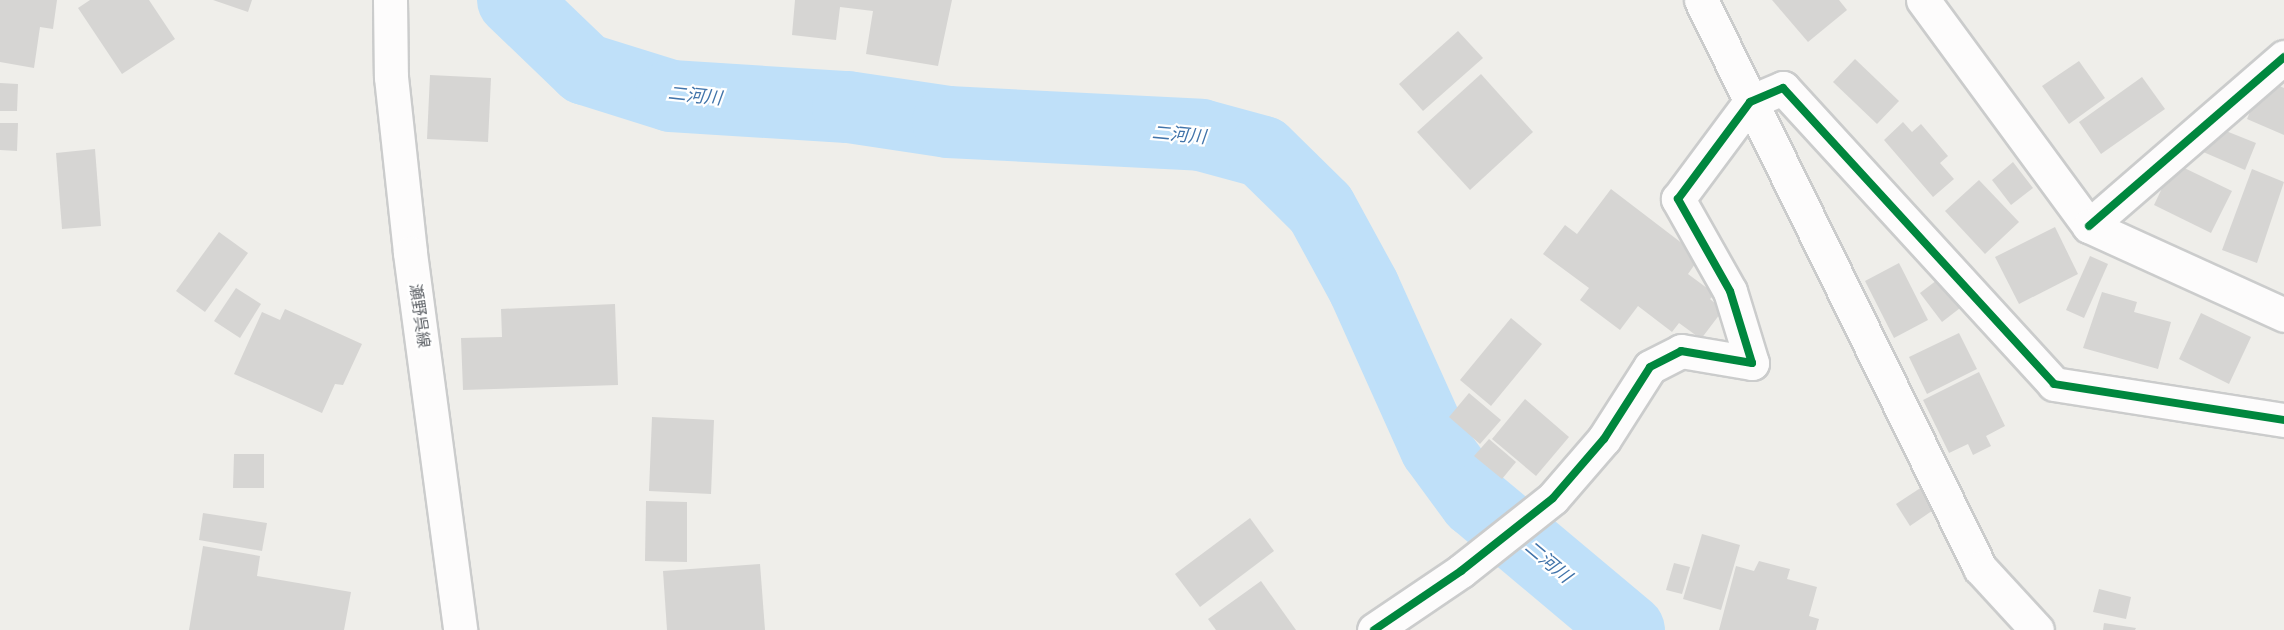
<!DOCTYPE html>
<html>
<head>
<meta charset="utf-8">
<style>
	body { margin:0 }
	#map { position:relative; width:2284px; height:630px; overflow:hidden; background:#efeeea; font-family:Poppins,"Noto Sans JP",sans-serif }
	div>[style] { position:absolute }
	.river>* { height:72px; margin:-36px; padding:0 36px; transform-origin:36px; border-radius:36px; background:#bfe0f9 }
	.building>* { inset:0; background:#d6d5d3 }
	.roads { filter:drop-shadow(2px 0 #cbcccc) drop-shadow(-2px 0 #cbcccc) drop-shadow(0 2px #cbcccc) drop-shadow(0 -2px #cbcccc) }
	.minor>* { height:33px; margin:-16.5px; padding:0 16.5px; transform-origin:16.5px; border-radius:16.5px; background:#fdfcfc }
	.tertiary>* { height:33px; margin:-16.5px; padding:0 16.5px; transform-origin:16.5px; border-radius:16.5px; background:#fdfcfc }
	.secondary>* { height:33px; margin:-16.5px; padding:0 16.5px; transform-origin:16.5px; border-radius:16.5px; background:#fdfcfc }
	.cycleway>* { height:8px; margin:-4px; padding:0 4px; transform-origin:4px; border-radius:4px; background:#00873e }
	span { translate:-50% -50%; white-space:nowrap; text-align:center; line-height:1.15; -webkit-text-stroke:4.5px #fff; paint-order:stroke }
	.street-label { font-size:16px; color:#5f6368 }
	.water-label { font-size:18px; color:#4174aa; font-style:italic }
</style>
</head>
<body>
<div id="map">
	<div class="river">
		<div style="left:513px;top:0;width:100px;rotate:43.8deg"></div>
		<div style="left:585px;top:69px;width:90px;rotate:17.4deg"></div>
		<div style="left:671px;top:96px;width:177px;rotate:3.6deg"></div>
		<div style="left:848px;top:107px;width:101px;rotate:8.5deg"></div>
		<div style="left:948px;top:122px;width:253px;rotate:2.9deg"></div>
		<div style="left:1201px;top:135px;width:64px;rotate:15.3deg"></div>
		<div style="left:1263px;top:152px;width:81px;rotate:44.5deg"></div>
		<div style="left:1321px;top:209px;width:90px;rotate:61.4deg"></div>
		<div style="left:1364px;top:288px;width:175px;rotate:65.8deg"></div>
		<div style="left:1436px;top:448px;width:66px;rotate:53.7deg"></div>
		<div style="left:1475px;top:501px;width:201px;rotate:40deg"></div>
	</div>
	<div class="building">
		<div style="clip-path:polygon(0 0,57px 0,53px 29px,40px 27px,34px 68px,0 62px)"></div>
		<div style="clip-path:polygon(90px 0,149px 0,175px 39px,122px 74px,78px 8px)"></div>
		<div style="clip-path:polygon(213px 0,252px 0,248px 12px)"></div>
		<div style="clip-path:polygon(795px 0,952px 0,938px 66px,866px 54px,873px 11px,840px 7px,836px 40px,792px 35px)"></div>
		<div style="clip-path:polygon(1772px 0,1839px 0,1847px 10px,1808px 42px)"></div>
		<div style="clip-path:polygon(1458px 31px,1483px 58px,1423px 111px,1399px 84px)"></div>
		<div style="clip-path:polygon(1855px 59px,1899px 101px,1877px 124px,1833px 82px)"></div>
		<div style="clip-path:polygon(2079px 61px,2105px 98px,2069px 124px,2042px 86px)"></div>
		<div style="clip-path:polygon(1481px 74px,1533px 132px,1470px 190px,1417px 132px)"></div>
		<div style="clip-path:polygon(430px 75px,491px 78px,488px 142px,427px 139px)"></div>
		<div style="clip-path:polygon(2142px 77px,2165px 109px,2101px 154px,2079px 122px)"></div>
		<div style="clip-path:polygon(2264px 79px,2284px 88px,2284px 135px,2247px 119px)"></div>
		<div style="clip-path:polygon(0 83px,18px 84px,17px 111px,0 111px)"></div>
		<div style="clip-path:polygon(1903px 122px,1912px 132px,1921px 124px,1948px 156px,1940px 163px,1954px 179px,1933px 197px,1884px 140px)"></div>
		<div style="clip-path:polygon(0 123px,18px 123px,17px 151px,0 150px)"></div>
		<div style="clip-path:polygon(2211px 125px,2256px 143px,2245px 170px,2201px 151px)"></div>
		<div style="clip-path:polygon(95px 149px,101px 226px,62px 229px,56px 153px)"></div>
		<div style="clip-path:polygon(2013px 162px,2033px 188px,2011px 205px,1992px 180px)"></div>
		<div style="clip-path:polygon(2174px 163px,2232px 191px,2211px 233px,2154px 205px)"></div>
		<div style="clip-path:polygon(2252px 169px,2284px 182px,2257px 263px,2222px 250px)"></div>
		<div style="clip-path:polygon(1979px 180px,2019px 222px,1985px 254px,1945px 211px)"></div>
		<div style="clip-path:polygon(1611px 189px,1700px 257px,1688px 274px,1715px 294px,1710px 299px,1723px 310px,1701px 339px,1679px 323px,1672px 332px,1638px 306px,1620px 330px,1580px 300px,1589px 288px,1543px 254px,1565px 225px,1577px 234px)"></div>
		<div style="clip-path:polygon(2055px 227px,2078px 274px,2019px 304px,1995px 257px)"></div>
		<div style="clip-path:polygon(219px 232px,248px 253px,205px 312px,176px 291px)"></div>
		<div style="clip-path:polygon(2090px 256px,2108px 264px,2084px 318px,2066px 310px)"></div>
		<div style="clip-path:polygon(1899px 263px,1928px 320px,1894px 338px,1865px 281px)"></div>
		<div style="clip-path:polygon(1941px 277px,1964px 305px,1942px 322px,1920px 293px)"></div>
		<div style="clip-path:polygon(236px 288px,261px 304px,240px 338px,214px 321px)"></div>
		<div style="clip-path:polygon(2102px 292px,2137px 302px,2134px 312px,2171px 322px,2158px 369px,2083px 348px)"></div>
		<div style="clip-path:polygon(615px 304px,618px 385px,463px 390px,461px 338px,502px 337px,501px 309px)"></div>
		<div style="clip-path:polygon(285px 309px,362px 344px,343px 385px,335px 384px,322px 413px,234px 374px,262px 312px,280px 320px)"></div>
		<div style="clip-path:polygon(2201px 313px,2251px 337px,2229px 384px,2179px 359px)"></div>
		<div style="clip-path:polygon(1511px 318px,1542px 344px,1491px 406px,1460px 380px)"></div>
		<div style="clip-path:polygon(1959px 333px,1977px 369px,1927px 394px,1909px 357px)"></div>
		<div style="clip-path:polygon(1979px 372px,2005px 426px,1986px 436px,1991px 446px,1973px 455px,1968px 444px,1949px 453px,1923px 400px)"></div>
		<div style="clip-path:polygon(1469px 393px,1501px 420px,1480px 444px,1449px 417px)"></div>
		<div style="clip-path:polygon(1525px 399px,1569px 437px,1536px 476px,1492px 439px)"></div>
		<div style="clip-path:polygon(652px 417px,714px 420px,711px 494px,649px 491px)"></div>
		<div style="clip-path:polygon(1489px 439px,1516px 462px,1502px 479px,1474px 456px)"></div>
		<div style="clip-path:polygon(234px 454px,264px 454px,264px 488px,233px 488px)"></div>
		<div style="clip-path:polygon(1928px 483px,1942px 504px,1910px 526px,1896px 504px)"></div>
		<div style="clip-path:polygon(646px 501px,687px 502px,687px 562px,645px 561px)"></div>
		<div style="clip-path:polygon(203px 513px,267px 523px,262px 551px,199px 540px)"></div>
		<div style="clip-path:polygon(1250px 518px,1274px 551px,1200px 607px,1175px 574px)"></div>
		<div style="clip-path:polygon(1702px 534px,1740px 545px,1721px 610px,1683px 599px)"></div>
		<div style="clip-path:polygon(203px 546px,260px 556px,257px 576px,351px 592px,344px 630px,189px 630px)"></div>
		<div style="clip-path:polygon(1759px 561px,1790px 569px,1787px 579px,1817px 587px,1809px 616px,1819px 619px,1816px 630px,1719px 630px,1736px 566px,1754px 571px)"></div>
		<div style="clip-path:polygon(1674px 563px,1690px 567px,1682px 594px,1666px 590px)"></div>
		<div style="clip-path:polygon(760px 564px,765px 630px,667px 630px,663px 571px)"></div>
		<div style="clip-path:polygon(1261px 581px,1296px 630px,1216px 630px,1208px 619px)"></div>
		<div style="clip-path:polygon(2099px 589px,2131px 597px,2126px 619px,2093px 612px)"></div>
		<div style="clip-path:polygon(2104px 623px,2136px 628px,2135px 630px,2103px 630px)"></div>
	</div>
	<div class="roads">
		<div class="minor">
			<div style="left:1701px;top:0;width:633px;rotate:63.84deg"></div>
			<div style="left:1980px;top:568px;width:84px;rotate:47.4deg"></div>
			<div style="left:2089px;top:226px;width:258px;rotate:-40.9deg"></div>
			<div style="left:1374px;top:630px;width:105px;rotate:-34.1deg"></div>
			<div style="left:1461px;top:571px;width:117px;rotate:-38.4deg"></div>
			<div style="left:1553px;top:498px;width:78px;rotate:-49.2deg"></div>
			<div style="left:1604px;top:439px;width:85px;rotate:-57.4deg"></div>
			<div style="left:1650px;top:367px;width:35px;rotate:-27deg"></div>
			<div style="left:1681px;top:351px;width:72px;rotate:9.6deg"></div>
			<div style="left:1752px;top:363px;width:75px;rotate:-107deg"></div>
			<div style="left:1730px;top:291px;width:106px;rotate:-119.5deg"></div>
			<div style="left:1678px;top:199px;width:121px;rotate:-53.4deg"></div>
			<div style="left:1750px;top:102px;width:36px;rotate:-23deg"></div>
			<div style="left:1783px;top:88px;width:401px;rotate:47.5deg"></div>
			<div style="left:2054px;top:384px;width:233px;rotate:8.9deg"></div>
		</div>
		<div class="tertiary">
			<div style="left:1923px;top:0;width:280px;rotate:53.7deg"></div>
			<div style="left:2089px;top:226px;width:214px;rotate:24.5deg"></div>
		</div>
		<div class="secondary">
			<div style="left:390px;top:0;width:77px;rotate:89.3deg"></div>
			<div style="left:391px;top:77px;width:177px;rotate:83.8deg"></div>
			<div style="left:410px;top:253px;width:380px;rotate:82.4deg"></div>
		</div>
	</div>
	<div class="cycleway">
		<div style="left:2089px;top:226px;width:258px;rotate:-40.9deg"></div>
		<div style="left:1374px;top:630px;width:105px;rotate:-34.1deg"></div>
		<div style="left:1461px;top:571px;width:117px;rotate:-38.4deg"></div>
		<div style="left:1553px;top:498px;width:78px;rotate:-49.2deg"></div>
		<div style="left:1604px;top:439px;width:85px;rotate:-57.4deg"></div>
		<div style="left:1650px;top:367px;width:35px;rotate:-27deg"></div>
		<div style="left:1681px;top:351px;width:72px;rotate:9.6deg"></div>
		<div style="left:1752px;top:363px;width:75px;rotate:-107deg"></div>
		<div style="left:1730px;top:291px;width:106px;rotate:-119.5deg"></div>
		<div style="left:1678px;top:199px;width:121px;rotate:-53.4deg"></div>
		<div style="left:1750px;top:102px;width:36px;rotate:-23deg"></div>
		<div style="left:1783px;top:88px;width:401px;rotate:47.5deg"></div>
		<div style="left:2054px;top:384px;width:233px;rotate:8.9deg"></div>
	</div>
	<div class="street-label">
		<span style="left:419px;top:316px;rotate:82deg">瀬野呉線</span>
	</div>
	<div class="water-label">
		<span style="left:695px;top:96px;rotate:6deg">二河川</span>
		<span style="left:1179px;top:135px;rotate:5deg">二河川</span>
		<span style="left:1548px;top:562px;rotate:40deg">二河川</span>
	</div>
</div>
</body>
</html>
